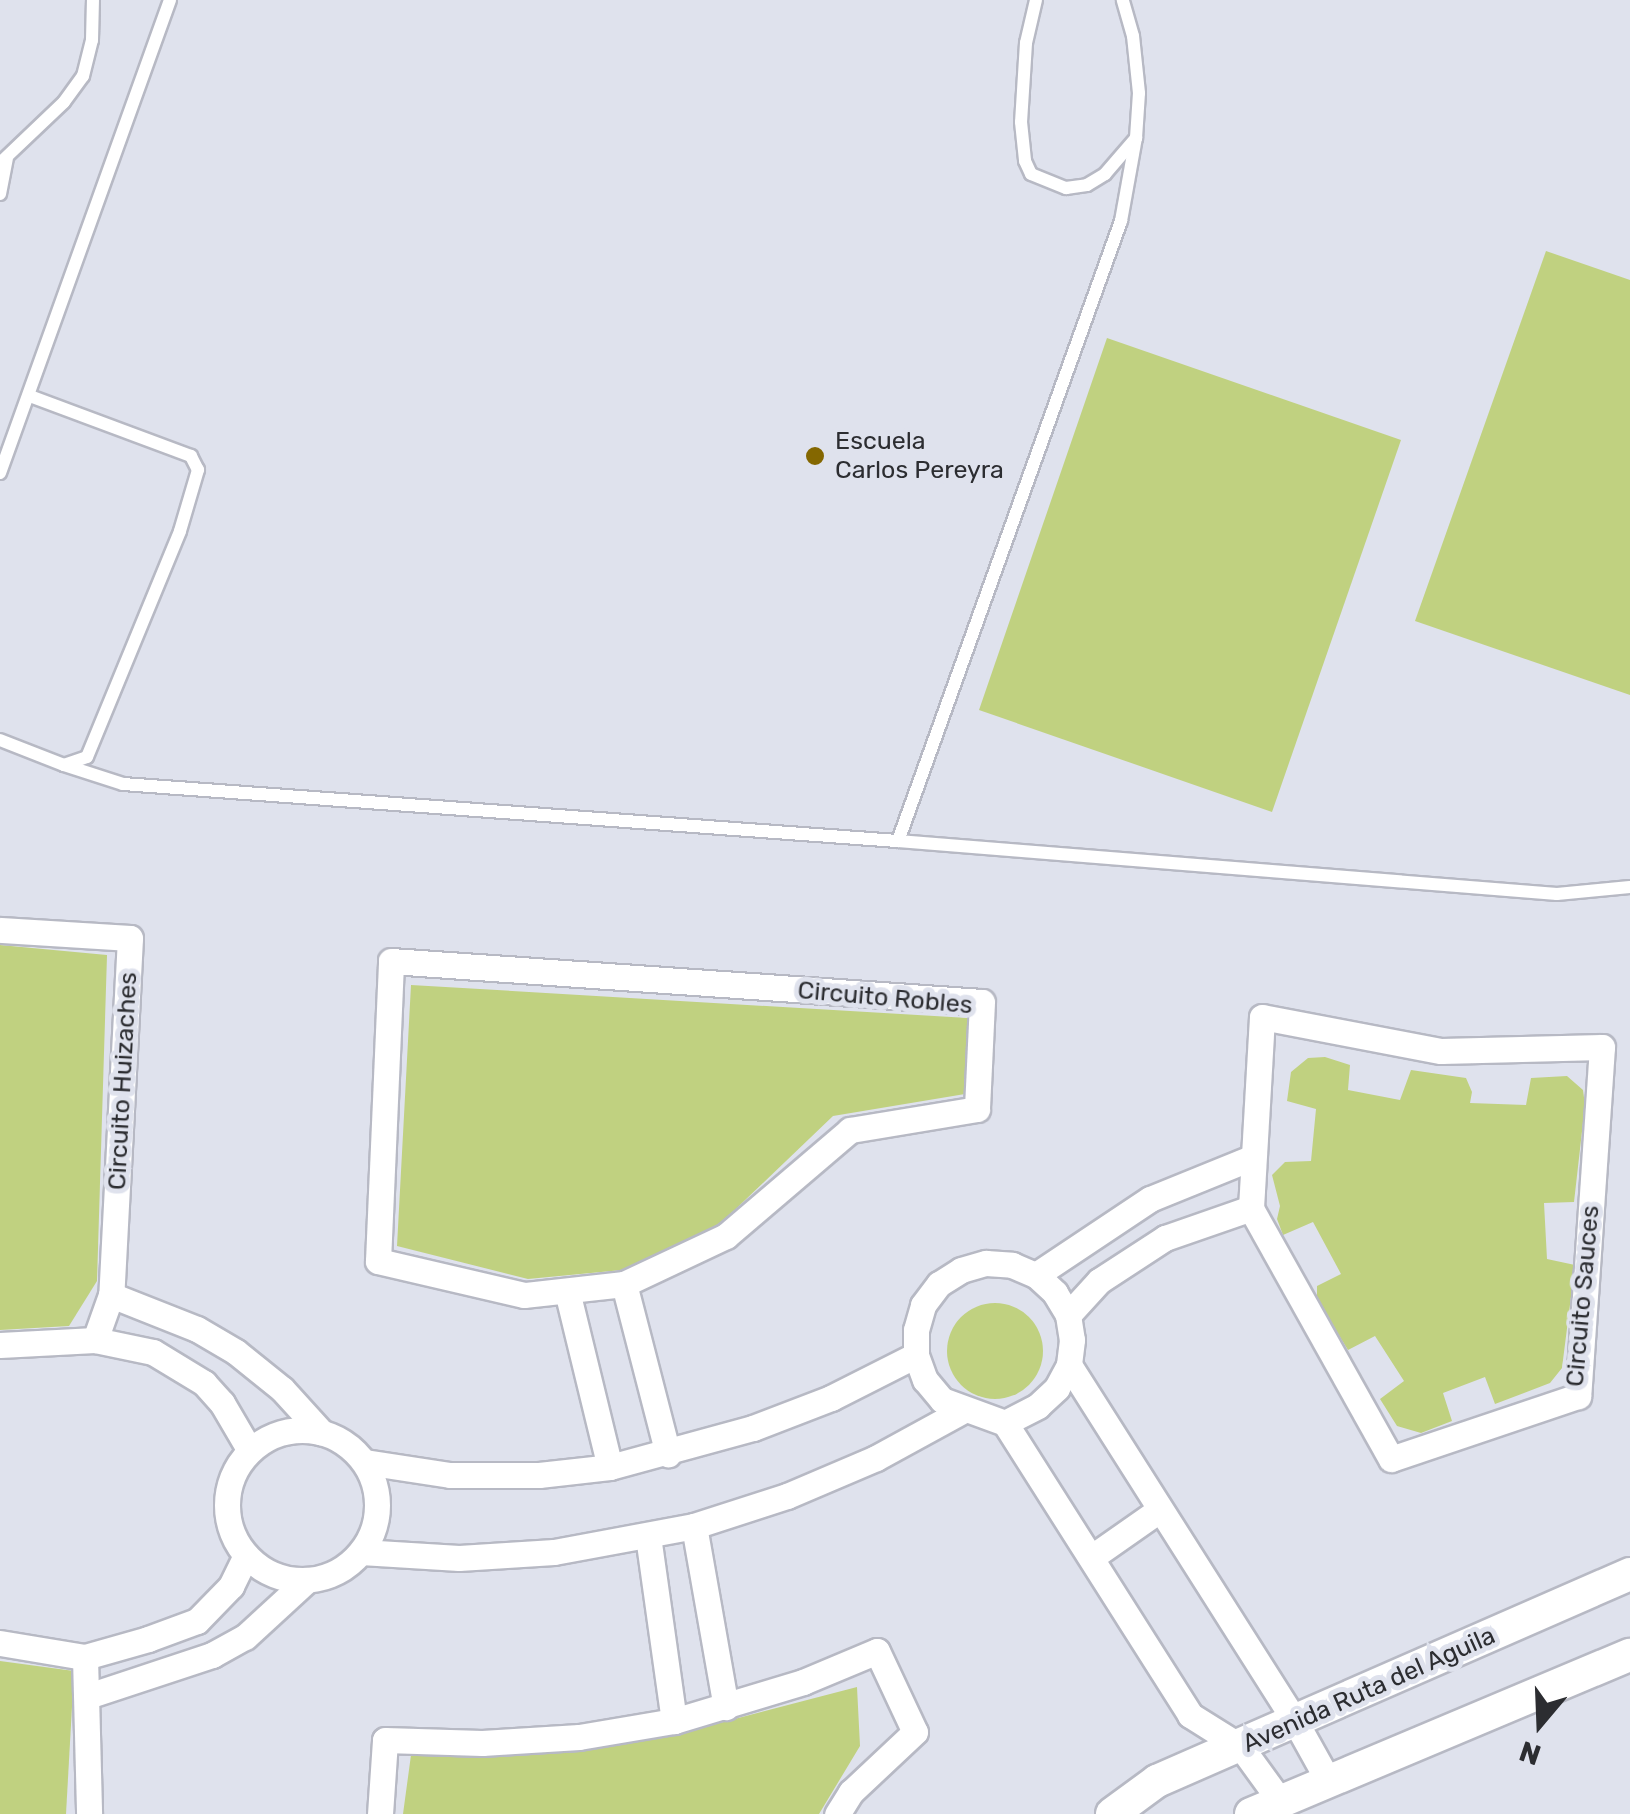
<!DOCTYPE html>
<html>
<head>
<meta charset="utf-8">
<style>
	body { margin:0 }
	#map { position:relative; width:1630px; height:1814px; overflow:hidden; background:#dfe2ed; font-family:Rubik,sans-serif }
	div>[style] { position:absolute }
	.green>* { inset:0; background:#c0d180 }
	.round { border-radius:50% }
	.roads { filter:drop-shadow(2px 0 #b7b9c4) drop-shadow(-2px 0 #b7b9c4) drop-shadow(0 2px #b7b9c4) drop-shadow(0 -2px #b7b9c4) }
	.service>* { height:12px; margin:-6px; padding:0 6px; transform-origin:6px; border-radius:6px; background:#fff }
	.minor>* { height:25px; margin:-12.5px; padding:0 12.5px; transform-origin:12.5px; border-radius:12.5px; background:#fff }
	.minor>.ring { margin:-12.5px; padding:0; box-sizing:content-box; background:none; border:25px solid #fff; border-radius:50% }
	.tertiary>* { height:32px; margin:-16px; padding:0 16px; transform-origin:16px; border-radius:16px; background:#fff }
	.dots>* { width:28px; height:28px; translate:-50% -50%; box-sizing:border-box; border:5px solid #dfe2ed; border-radius:50% }
	span { translate:-50% -50%; white-space:nowrap; text-align:center; line-height:1.15; -webkit-text-stroke:10px #dfe2ed; paint-order:stroke }
	.poi-label { font-size:25px; color:#2c2d31 }
	.left { translate:0 -50%; text-align:left }
	.street-label { font-size:25px; color:#2c2d31 }
	.north { position:absolute; left:1490px; top:1674px; width:100px; height:100px; -webkit-text-stroke:8px #dfe2ed; paint-order:stroke; rotate:199deg; font-size:28px; font-weight:700; line-height:40px; text-align:center; color:#2c2d31 }
	.north::after { content:''; display:block; margin:auto; width:35px; height:45px; background:#2c2d31; clip-path:polygon(50% 0,100% 100%,50% 72%,0 100%) }
</style>
</head>
<body>
<div id="map">
	<div class="green">
		<div style="clip-path:polygon(1546px 251px,1630px 280px,1630px 695px,1415px 621px)"></div>
		<div style="clip-path:polygon(1107px 338px,1401px 440px,1272px 812px,979px 710px)"></div>
		<div style="clip-path:polygon(0 945px,107px 955px,97px 1281px,69px 1326px,0 1330px)"></div>
		<div style="clip-path:polygon(411px 985px,968px 1018px,965px 1094px,833px 1116px,719px 1225px,622px 1270px,528px 1279px,397px 1246px)"></div>
		<div style="clip-path:polygon(1325px 1057px,1350px 1065px,1348px 1090px,1400px 1100px,1411px 1070px,1466px 1078px,1472px 1092px,1470px 1103px,1526px 1105px,1531px 1078px,1567px 1076px,1583px 1090px,1585px 1105px,1574px 1202px,1544px 1203px,1547px 1259px,1575px 1265px,1562px 1368px,1550px 1383px,1495px 1404px,1485px 1377px,1443px 1393px,1452px 1421px,1421px 1433px,1397px 1426px,1380px 1399px,1404px 1381px,1375px 1336px,1348px 1350px,1317px 1300px,1317px 1286px,1341px 1274px,1313px 1222px,1283px 1235px,1277px 1219px,1280px 1206px,1272px 1175px,1285px 1162px,1311px 1161px,1316px 1109px,1287px 1101px,1291px 1072px,1308px 1058px)"></div>
		<div class="round" style="left:947px;top:1303px;width:96px;height:96px"></div>
		<div style="clip-path:polygon(0 1661px,74px 1671px,66px 1814px,0 1814px)"></div>
		<div style="clip-path:polygon(857px 1687px,860px 1746px,819px 1814px,403px 1814px,411px 1755px,666px 1737px)"></div>
	</div>
	<div class="roads">
		<div class="service">
			<div style="left:1036px;top:0;width:44px;rotate:103.1deg"></div>
			<div style="left:1026px;top:43px;width:79px;rotate:93.6deg"></div>
			<div style="left:1021px;top:122px;width:39px;rotate:84deg"></div>
			<div style="left:1025px;top:161px;width:14px;rotate:65deg"></div>
			<div style="left:1031px;top:174px;width:38px;rotate:22deg"></div>
			<div style="left:1066px;top:188px;width:21px;rotate:-8deg"></div>
			<div style="left:1087px;top:185px;width:21px;rotate:-31deg"></div>
			<div style="left:1105px;top:174px;width:48px;rotate:-49.3deg"></div>
			<div style="left:1136px;top:138px;width:45px;rotate:-86.2deg"></div>
			<div style="left:1139px;top:93px;width:57px;rotate:-96deg"></div>
			<div style="left:1133px;top:36px;width:37px;rotate:-106deg"></div>
			<div style="left:0;top:163px;width:88px;rotate:-43.6deg"></div>
			<div style="left:64px;top:102px;width:32px;rotate:-54deg"></div>
			<div style="left:83px;top:76px;width:37px;rotate:-76deg"></div>
			<div style="left:92px;top:40px;width:40px;rotate:-88.6deg"></div>
			<div style="left:0;top:194px;width:36px;rotate:-79deg"></div>
			<div style="left:0;top:473px;width:503px;rotate:-70.23deg"></div>
			<div style="left:0;top:740px;width:69px;rotate:21.3deg"></div>
			<div style="left:64px;top:765px;width:24px;rotate:-19deg"></div>
			<div style="left:87px;top:757px;width:244px;rotate:-67.6deg"></div>
			<div style="left:180px;top:531px;width:64px;rotate:-73.6deg"></div>
			<div style="left:198px;top:470px;width:16px;rotate:-117deg"></div>
			<div style="left:191px;top:456px;width:172px;rotate:-159.6deg"></div>
			<div style="left:64px;top:765px;width:62px;rotate:17.9deg"></div>
			<div style="left:123px;top:784px;width:777px;rotate:4.21deg"></div>
			<div style="left:898px;top:841px;width:659px;rotate:-70.22deg"></div>
			<div style="left:1121px;top:221px;width:84px;rotate:-79.8deg"></div>
			<div style="left:898px;top:841px;width:661px;rotate:4.6deg"></div>
			<div style="left:1557px;top:894px;width:73px;rotate:-5.5deg"></div>
		</div>
		<div class="minor">
			<div style="left:0;top:930px;width:130px;rotate:3.5deg"></div>
			<div style="left:130px;top:938px;width:358px;rotate:93deg"></div>
			<div style="left:111px;top:1295px;width:48px;rotate:109.6deg"></div>
			<div style="left:391px;top:961px;width:592px;rotate:3.97deg"></div>
			<div style="left:982px;top:1002px;width:107px;rotate:92.7deg"></div>
			<div style="left:977px;top:1109px;width:129px;rotate:170.6deg"></div>
			<div style="left:850px;top:1130px;width:163px;rotate:139.5deg"></div>
			<div style="left:726px;top:1236px;width:113px;rotate:154.8deg"></div>
			<div style="left:624px;top:1284px;width:101px;rotate:173.7deg"></div>
			<div style="left:524px;top:1295px;width:150px;rotate:-166.9deg"></div>
			<div style="left:378px;top:1261px;width:300px;rotate:-87.5deg"></div>
			<div style="left:1262px;top:1017px;width:182px;rotate:10.8deg"></div>
			<div style="left:1441px;top:1051px;width:161px;rotate:-1.4deg"></div>
			<div style="left:1602px;top:1047px;width:350px;rotate:93.9deg"></div>
			<div style="left:1578px;top:1396px;width:197px;rotate:161.4deg"></div>
			<div style="left:1391px;top:1459px;width:287px;rotate:-119.2deg"></div>
			<div style="left:1251px;top:1208px;width:191px;rotate:-86.7deg"></div>
			<div style="left:986px;top:1263px;width:26px;rotate:4deg"></div>
			<div style="left:1012px;top:1265px;width:26px;rotate:23deg"></div>
			<div style="left:1036px;top:1275px;width:26px;rotate:43deg"></div>
			<div style="left:1055px;top:1293px;width:26px;rotate:59deg"></div>
			<div style="left:1068px;top:1315px;width:25px;rotate:81deg"></div>
			<div style="left:1072px;top:1340px;width:25px;rotate:97deg"></div>
			<div style="left:1069px;top:1365px;width:26px;rotate:118deg"></div>
			<div style="left:1057px;top:1388px;width:26px;rotate:137deg"></div>
			<div style="left:1038px;top:1406px;width:37px;rotate:153deg"></div>
			<div style="left:1005px;top:1423px;width:67px;rotate:-159.9deg"></div>
			<div style="left:942px;top:1400px;width:26px;rotate:-130deg"></div>
			<div style="left:925px;top:1380px;width:27px;rotate:-110deg"></div>
			<div style="left:916px;top:1355px;width:25px;rotate:-90deg"></div>
			<div style="left:916px;top:1330px;width:26px;rotate:-74deg"></div>
			<div style="left:923px;top:1305px;width:26px;rotate:-53deg"></div>
			<div style="left:939px;top:1284px;width:26px;rotate:-32deg"></div>
			<div style="left:961px;top:1270px;width:26px;rotate:-16deg"></div>
			<div style="left:1036px;top:1275px;width:137px;rotate:-33.7deg"></div>
			<div style="left:1150px;top:1199px;width:109px;rotate:-22.1deg"></div>
			<div style="left:624px;top:1284px;width:176px;rotate:75.5deg"></div>
			<div style="left:567px;top:1291px;width:181px;rotate:76.3deg"></div>
			<div style="left:111px;top:1295px;width:92px;rotate:21.6deg"></div>
			<div style="left:197px;top:1329px;width:45px;rotate:30.5deg"></div>
			<div style="left:236px;top:1352px;width:59px;rotate:38.8deg"></div>
			<div style="left:282px;top:1389px;width:59px;rotate:47.7deg"></div>
			<div style="left:1068px;top:1315px;width:46px;rotate:-47.6deg"></div>
			<div style="left:1099px;top:1281px;width:79px;rotate:-33.1deg"></div>
			<div style="left:1165px;top:1238px;width:91px;rotate:-19.2deg"></div>
			<div style="left:0;top:1345px;width:95px;rotate:-3deg"></div>
			<div style="left:95px;top:1340px;width:59px;rotate:11.7deg"></div>
			<div style="left:153px;top:1352px;width:60px;rotate:31.3deg"></div>
			<div style="left:204px;top:1383px;width:27px;rotate:48deg"></div>
			<div style="left:222px;top:1403px;width:53px;rotate:59.6deg"></div>
			<div style="left:1069px;top:1365px;width:422px;rotate:57.6deg"></div>
			<div style="left:1295px;top:1721px;width:70px;rotate:60.9deg"></div>
			<div style="left:1005px;top:1423px;width:346px;rotate:57.6deg"></div>
			<div style="left:1190px;top:1715px;width:60px;rotate:32.1deg"></div>
			<div style="left:1241px;top:1747px;width:68px;rotate:54deg"></div>
			<div class="ring" style="left:227px;top:1430px;width:125px;height:125px"></div>
			<div style="left:365px;top:1462px;width:86px;rotate:8.7deg"></div>
			<div style="left:450px;top:1475px;width:89px"></div>
			<div style="left:539px;top:1475px;width:71px;rotate:-6.4deg"></div>
			<div style="left:610px;top:1467px;width:148px;rotate:-15.3deg"></div>
			<div style="left:753px;top:1428px;width:84px;rotate:-21deg"></div>
			<div style="left:831px;top:1398px;width:95px;rotate:-26.8deg"></div>
			<div style="left:694px;top:1526px;width:184px;rotate:80deg"></div>
			<div style="left:648px;top:1536px;width:187px;rotate:82deg"></div>
			<div style="left:361px;top:1552px;width:98px;rotate:3.5deg"></div>
			<div style="left:459px;top:1558px;width:95px;rotate:-3.6deg"></div>
			<div style="left:554px;top:1552px;width:142px;rotate:-10.5deg"></div>
			<div style="left:694px;top:1526px;width:98px;rotate:-17.9deg"></div>
			<div style="left:787px;top:1496px;width:97px;rotate:-23.1deg"></div>
			<div style="left:876px;top:1458px;width:98px;rotate:-28.7deg"></div>
			<div style="left:1092px;top:1557px;width:82px;rotate:-35deg"></div>
			<div style="left:0;top:1643px;width:86px;rotate:9.4deg"></div>
			<div style="left:85px;top:1657px;width:66px;rotate:-15.9deg"></div>
			<div style="left:148px;top:1639px;width:52px;rotate:-20.2deg"></div>
			<div style="left:197px;top:1621px;width:49px;rotate:-45.8deg"></div>
			<div style="left:231px;top:1586px;width:34px;rotate:-64deg"></div>
			<div style="left:85px;top:1657px;width:157px;rotate:88.5deg"></div>
			<div style="left:88px;top:1696px;width:131px;rotate:-18.3deg"></div>
			<div style="left:212px;top:1655px;width:38px;rotate:-29deg"></div>
			<div style="left:245px;top:1637px;width:84px;rotate:-42.6deg"></div>
			<div style="left:380px;top:1814px;width:74px;rotate:-86.1deg"></div>
			<div style="left:385px;top:1740px;width:97px;rotate:1.8deg"></div>
			<div style="left:482px;top:1743px;width:97px;rotate:-3.5deg"></div>
			<div style="left:579px;top:1737px;width:96px;rotate:-9.6deg"></div>
			<div style="left:674px;top:1721px;width:135px;rotate:-16.8deg"></div>
			<div style="left:803px;top:1682px;width:80px;rotate:-22.7deg"></div>
			<div style="left:877px;top:1651px;width:89px;rotate:64.9deg"></div>
			<div style="left:915px;top:1732px;width:88px;rotate:136.8deg"></div>
			<div style="left:851px;top:1792px;width:26px;rotate:122deg"></div>
		</div>
		<div class="tertiary">
			<div style="left:1112px;top:1814px;width:56px;rotate:-36.3deg"></div>
			<div style="left:1157px;top:1781px;width:516px;rotate:-23.64deg"></div>
			<div style="left:1251px;top:1814px;width:411px;rotate:-22.8deg"></div>
		</div>
	</div>
	<div class="dots">
		<div style="left:815px;top:456px;background:#846700"></div>
	</div>
	<div class="poi-label">
		<span class="left" style="left:835px;top:456px">Escuela<br>Carlos Pereyra</span>
	</div>
	<div class="street-label">
		<span style="left:885px;top:998px;rotate:5deg">Circuito Robles</span>
		<span style="left:123px;top:1081px;rotate:-87deg">Circuito Huizaches</span>
		<span style="left:1583px;top:1296px;rotate:-85deg">Circuito Sauces</span>
		<span style="left:1369px;top:1690px;rotate:-24deg">Avenida Ruta del Aguila</span>
	</div>
	<div class="north">N</div>
</div>
</body>
</html>
